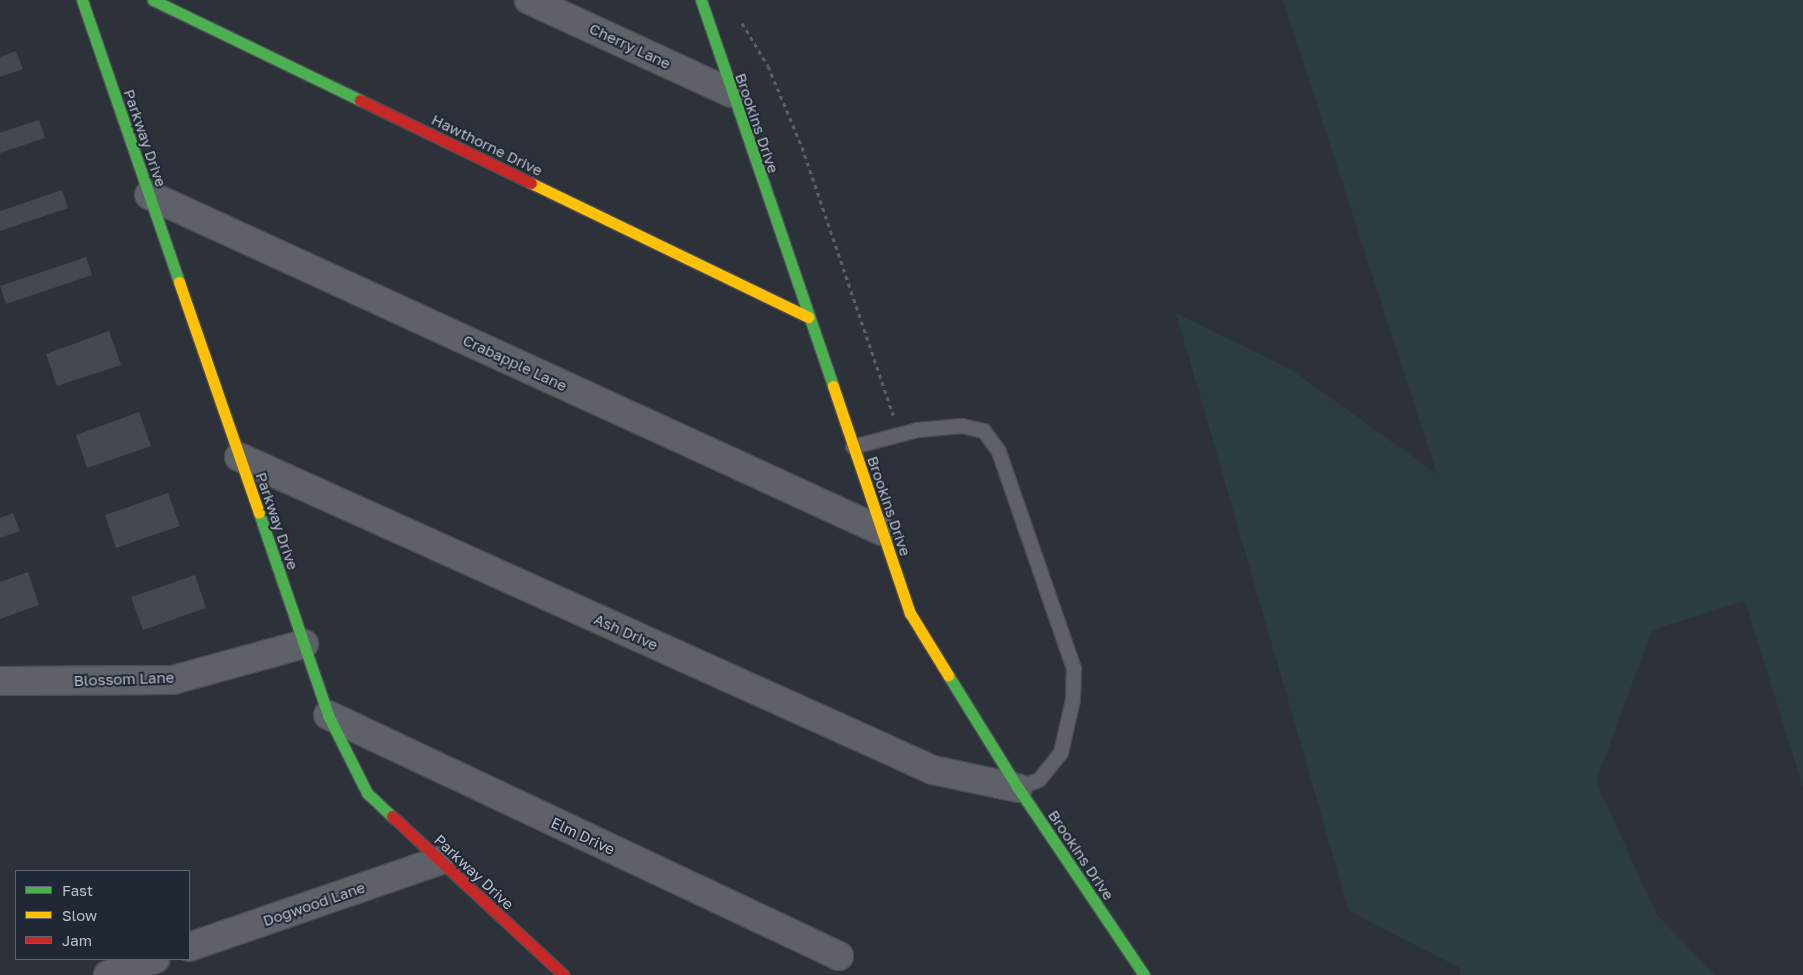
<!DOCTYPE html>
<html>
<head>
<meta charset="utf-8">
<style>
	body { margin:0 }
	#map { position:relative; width:1803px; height:975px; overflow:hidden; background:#2d323a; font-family:"Golos Text",sans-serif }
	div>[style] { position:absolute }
	.green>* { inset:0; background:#2b3d40 }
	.building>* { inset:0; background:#44484f }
	.path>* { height:3px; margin-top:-1.5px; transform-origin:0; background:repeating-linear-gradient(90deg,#5b6065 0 4px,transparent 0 8px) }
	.roads { filter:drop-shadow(1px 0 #494d53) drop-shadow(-1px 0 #494d53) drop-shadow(0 1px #494d53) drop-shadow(0 -1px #494d53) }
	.lane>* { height:14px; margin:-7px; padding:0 7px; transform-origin:7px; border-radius:7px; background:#5e6168 }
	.street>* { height:28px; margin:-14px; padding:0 14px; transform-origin:14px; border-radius:14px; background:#5e6168 }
	.fast>* { height:11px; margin:-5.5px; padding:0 5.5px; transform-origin:5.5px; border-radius:5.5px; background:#4caf50 }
	.slow>* { height:11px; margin:-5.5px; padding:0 5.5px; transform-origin:5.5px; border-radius:5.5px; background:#ffc107 }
	.jam>* { height:11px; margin:-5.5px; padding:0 5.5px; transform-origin:5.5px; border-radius:5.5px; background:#c62828 }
	span { translate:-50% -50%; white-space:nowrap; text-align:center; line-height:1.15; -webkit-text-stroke:4px #212835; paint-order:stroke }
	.street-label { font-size:15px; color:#b9bfca }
	.legend { position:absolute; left:15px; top:870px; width:175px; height:90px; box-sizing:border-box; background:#212835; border:1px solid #5e6471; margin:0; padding:6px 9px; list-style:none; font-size:15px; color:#b9bfca }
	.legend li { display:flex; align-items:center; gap:10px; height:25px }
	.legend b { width:25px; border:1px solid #5e6471 }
</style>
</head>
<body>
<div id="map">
	<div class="green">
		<div style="clip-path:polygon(1283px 0,1803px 0,1803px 787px,1745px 601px,1652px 630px,1596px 782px,1657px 915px,1715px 975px,1460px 975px,1460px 968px,1349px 911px,1176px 313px,1293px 371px,1437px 474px)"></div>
	</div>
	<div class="building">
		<div style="clip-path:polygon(16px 51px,23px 69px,0 77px,0 57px)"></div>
		<div style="clip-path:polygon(39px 120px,45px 138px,0 153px,0 133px)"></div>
		<div style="clip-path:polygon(62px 190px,68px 208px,0 231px,0 211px)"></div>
		<div style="clip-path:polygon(86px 257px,92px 275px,6px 304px,0 286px)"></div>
		<div style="clip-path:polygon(109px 331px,121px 365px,57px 386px,46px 354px)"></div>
		<div style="clip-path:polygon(139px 412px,151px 446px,87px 468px,76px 435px)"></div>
		<div style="clip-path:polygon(168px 493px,180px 526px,116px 548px,105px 515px)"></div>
		<div style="clip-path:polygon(13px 513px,20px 531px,0 538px,0 518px)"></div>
		<div style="clip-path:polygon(28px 572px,39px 605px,0 619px,0 582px)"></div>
		<div style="clip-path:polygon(195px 575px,206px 608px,143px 630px,131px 597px)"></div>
	</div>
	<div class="path">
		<div style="left:742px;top:23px;width:50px;rotate:58.8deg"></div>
		<div style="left:768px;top:66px;width:88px;rotate:67.2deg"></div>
		<div style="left:802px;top:147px;width:283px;rotate:71.2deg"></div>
	</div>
	<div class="roads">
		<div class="lane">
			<div style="left:853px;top:447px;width:67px;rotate:-14.7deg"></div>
			<div style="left:918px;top:430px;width:44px;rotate:-5.2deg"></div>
			<div style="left:962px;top:426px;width:23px;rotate:13deg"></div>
			<div style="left:984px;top:431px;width:26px;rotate:54deg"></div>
			<div style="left:999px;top:452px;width:230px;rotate:70.9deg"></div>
			<div style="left:1074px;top:669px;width:31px;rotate:92deg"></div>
			<div style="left:1073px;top:700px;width:54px;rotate:102.8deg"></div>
			<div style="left:1061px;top:753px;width:35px;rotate:129deg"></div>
			<div style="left:1039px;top:780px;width:22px;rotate:159deg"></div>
		</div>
		<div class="street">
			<div style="left:529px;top:0;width:222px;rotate:24.7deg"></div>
			<div style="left:149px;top:195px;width:806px;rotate:24.63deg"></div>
			<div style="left:239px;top:457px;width:761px;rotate:24.28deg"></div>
			<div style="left:933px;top:770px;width:87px;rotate:12deg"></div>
			<div style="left:0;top:681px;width:173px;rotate:-0.3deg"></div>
			<div style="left:173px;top:680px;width:136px;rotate:-15.4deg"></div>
			<div style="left:328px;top:715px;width:565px;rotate:25.25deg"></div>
			<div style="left:189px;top:947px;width:264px;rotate:-19deg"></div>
			<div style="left:108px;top:975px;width:50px;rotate:-18.8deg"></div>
		</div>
		<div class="fast">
			<div style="left:82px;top:0;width:298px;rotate:71deg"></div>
			<div style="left:153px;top:0;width:230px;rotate:25.8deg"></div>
			<div style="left:701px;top:0;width:408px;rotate:71.1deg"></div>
			<div style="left:259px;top:513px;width:213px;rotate:71.1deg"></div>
			<div style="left:328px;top:715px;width:87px;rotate:63.4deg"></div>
			<div style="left:367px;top:793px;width:34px;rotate:43deg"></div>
			<div style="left:948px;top:675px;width:133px;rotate:58.2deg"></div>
			<div style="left:1018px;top:788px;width:225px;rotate:56deg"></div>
		</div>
		<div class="slow">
			<div style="left:531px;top:183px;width:308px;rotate:25.8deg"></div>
			<div style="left:179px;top:282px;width:244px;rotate:70.9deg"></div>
			<div style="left:833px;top:386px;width:240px;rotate:71.3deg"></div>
			<div style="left:910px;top:613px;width:73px;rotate:58.5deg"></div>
		</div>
		<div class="jam">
			<div style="left:360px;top:100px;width:190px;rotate:25.9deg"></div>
			<div style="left:392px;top:816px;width:234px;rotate:42.8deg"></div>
		</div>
	</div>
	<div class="street-label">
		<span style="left:630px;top:46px;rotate:25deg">Cherry Lane</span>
		<span style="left:757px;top:123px;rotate:71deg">Brookins Drive</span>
		<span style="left:145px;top:138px;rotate:71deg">Parkway Drive</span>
		<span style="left:487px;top:145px;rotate:26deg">Hawthorne Drive</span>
		<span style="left:515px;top:363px;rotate:25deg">Crabapple Lane</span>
		<span style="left:889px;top:506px;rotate:71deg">Brookins Drive</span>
		<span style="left:277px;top:521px;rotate:71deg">Parkway Drive</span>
		<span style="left:626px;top:632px;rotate:24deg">Ash Drive</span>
		<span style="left:124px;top:679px;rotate:-2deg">Blossom Lane</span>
		<span style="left:583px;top:836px;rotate:25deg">Elm Drive</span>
		<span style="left:1081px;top:855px;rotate:56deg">Brookins Drive</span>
		<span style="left:474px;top:872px;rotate:43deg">Parkway Drive</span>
		<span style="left:314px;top:904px;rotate:-19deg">Dogwood Lane</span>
	</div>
	<ul class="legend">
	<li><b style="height:6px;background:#4caf50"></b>Fast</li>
	<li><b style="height:6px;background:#ffc107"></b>Slow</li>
	<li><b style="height:6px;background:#c62828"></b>Jam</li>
	</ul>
</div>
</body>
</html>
